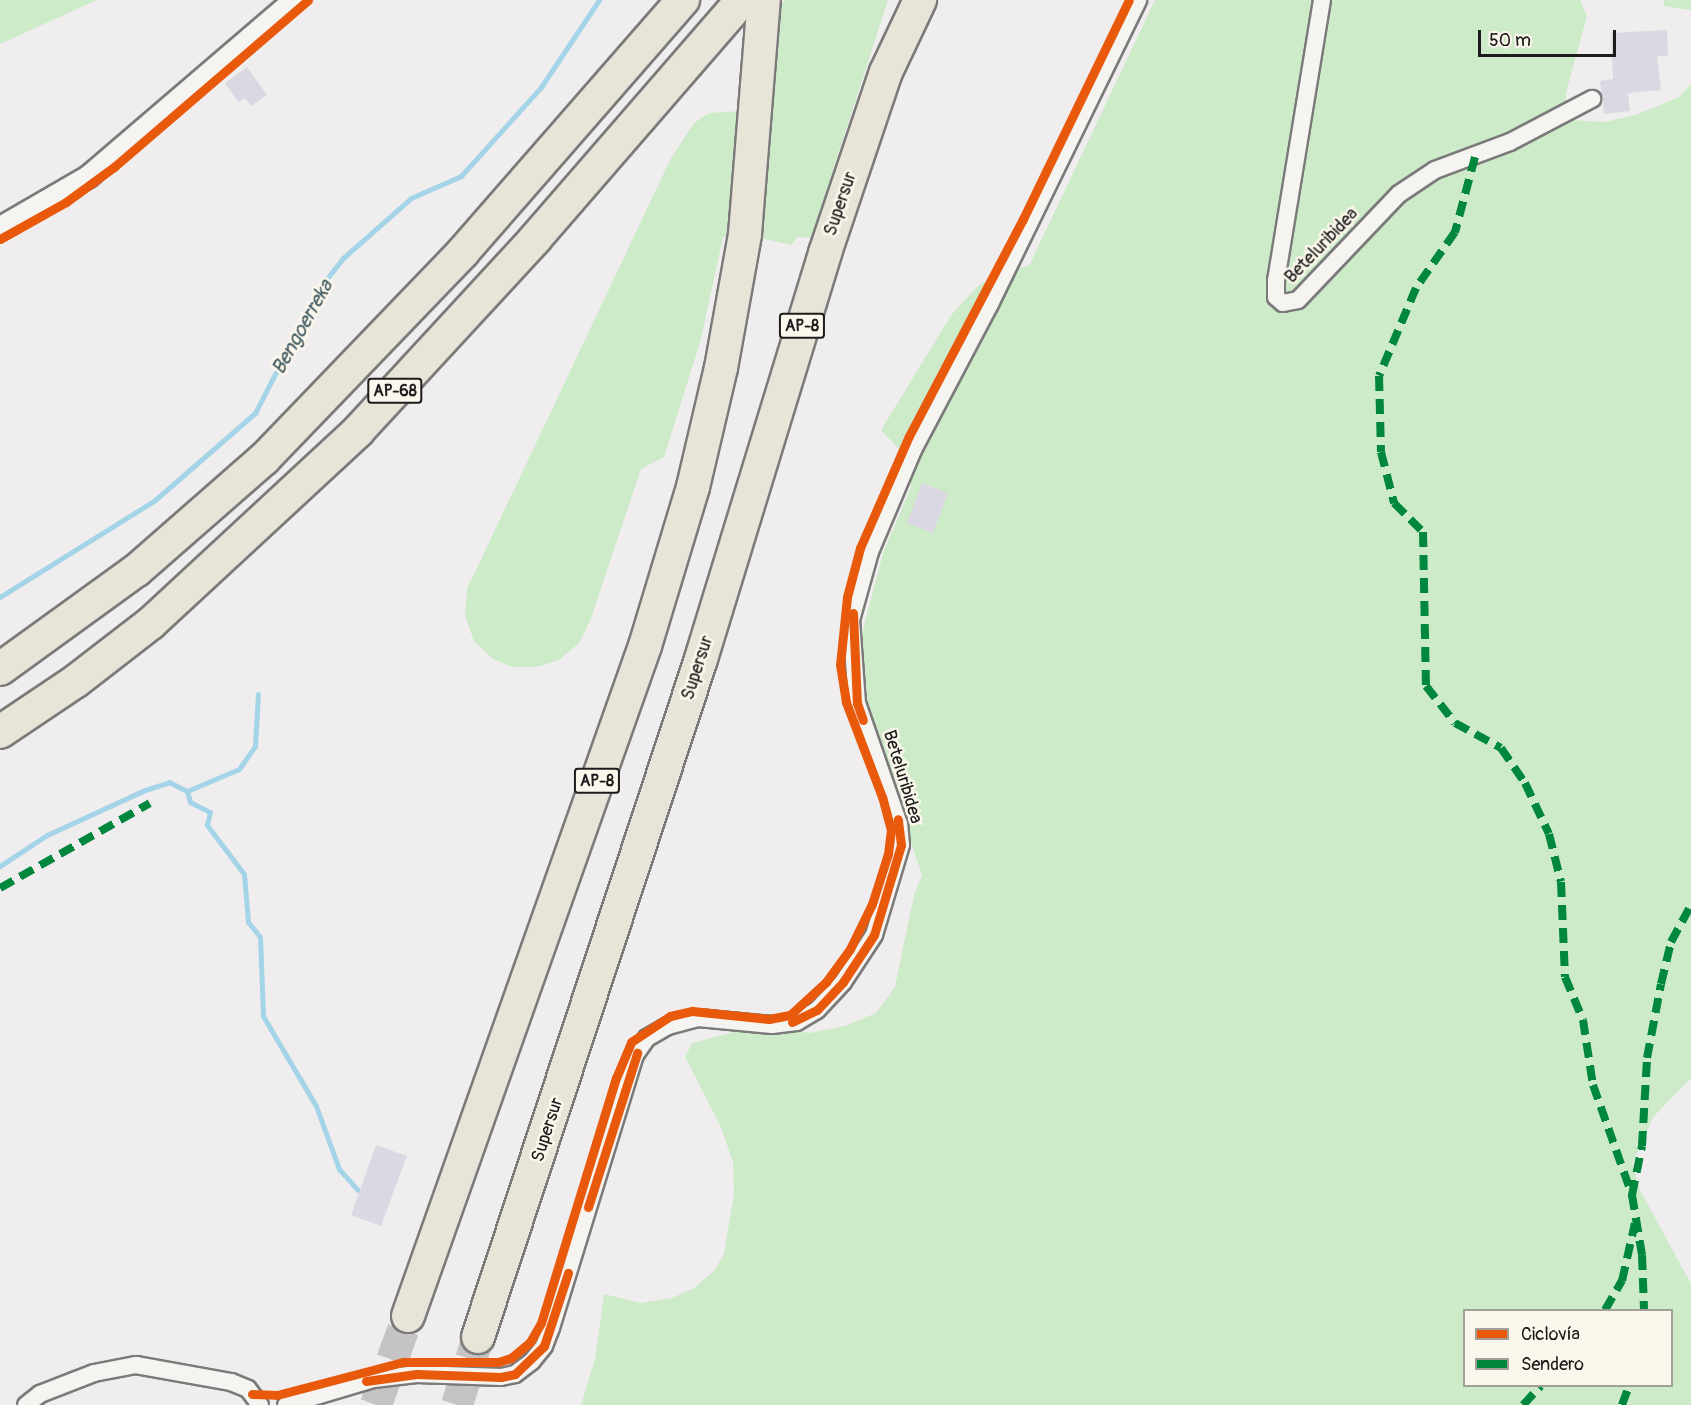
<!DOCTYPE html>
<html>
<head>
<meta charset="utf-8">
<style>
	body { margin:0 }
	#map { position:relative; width:1691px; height:1405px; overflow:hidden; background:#f0edee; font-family:Pangolin,sans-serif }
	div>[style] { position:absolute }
	.green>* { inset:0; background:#cdeac9 }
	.stream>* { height:5px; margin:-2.5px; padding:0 2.5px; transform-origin:2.5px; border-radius:2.5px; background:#a4d4e7 }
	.building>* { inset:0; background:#dcd8e3 }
	.motorway-tunnel>* { height:32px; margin-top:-16px; transform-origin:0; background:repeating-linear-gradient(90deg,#c6c3c4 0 32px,transparent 0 48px) }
	.roads { filter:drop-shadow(2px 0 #7b7a7a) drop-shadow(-2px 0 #7b7a7a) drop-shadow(0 2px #7b7a7a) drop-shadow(0 -2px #7b7a7a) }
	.minor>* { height:16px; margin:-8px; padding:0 8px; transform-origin:8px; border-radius:8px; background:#f5f4f1 }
	.tertiary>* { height:21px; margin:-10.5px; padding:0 10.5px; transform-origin:10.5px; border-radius:10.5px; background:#f5f4f1 }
	.motorway>* { height:32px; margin:-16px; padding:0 16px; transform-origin:16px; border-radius:16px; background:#e8e4d8 }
	.quiet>* { height:8px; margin-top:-4px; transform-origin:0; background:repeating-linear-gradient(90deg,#00873e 0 15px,transparent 0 23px) }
	.cycleway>* { height:9px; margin:-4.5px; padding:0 4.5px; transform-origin:4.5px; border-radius:4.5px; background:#e8590c }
	span { translate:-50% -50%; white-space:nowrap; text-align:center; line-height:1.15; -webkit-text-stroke:5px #fbf7ec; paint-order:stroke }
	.shield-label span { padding:2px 4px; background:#fbf7ec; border:2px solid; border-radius:4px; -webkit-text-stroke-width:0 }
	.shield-label { font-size:16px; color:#1c1c1c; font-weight:700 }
	.street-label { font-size:18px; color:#1c1c1c }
	.water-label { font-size:20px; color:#405962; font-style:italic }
	.legend { position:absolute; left:1463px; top:1309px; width:210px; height:78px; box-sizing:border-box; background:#fbf7ec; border:2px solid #a29f99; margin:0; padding:8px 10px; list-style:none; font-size:18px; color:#1c1c1c }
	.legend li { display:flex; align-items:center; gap:12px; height:30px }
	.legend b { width:30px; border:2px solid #a29f99 }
	.scale { position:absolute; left:1478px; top:30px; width:138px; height:27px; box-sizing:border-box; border:3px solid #1c1c1c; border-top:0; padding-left:8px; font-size:18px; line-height:21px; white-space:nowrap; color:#1c1c1c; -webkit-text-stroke:4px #fbf7ec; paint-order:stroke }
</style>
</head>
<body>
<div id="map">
	<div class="green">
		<div style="clip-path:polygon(0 0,97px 0,0 44px)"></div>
		<div style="clip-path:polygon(785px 0,888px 0,811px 238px,798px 237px,791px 245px,757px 237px,723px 237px,701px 339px,664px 457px,641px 469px,590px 621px,579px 643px,559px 660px,537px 667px,512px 667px,493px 659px,474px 641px,465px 616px,467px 589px,671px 158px,694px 123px,709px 113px,742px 111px,776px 10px)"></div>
		<div style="clip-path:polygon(evenodd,1155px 0,1580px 0,1587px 16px,1566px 93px,1566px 112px,1570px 120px,1606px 122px,1638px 114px,1679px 97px,1691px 84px,1691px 1078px,1654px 1116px,1632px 1164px,1640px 1190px,1691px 1284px,1691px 1405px,581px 1405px,595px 1359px,604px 1294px,641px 1303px,672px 1298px,694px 1288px,714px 1271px,724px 1254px,734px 1195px,733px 1162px,720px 1125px,685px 1057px,692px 1043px,754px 1027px,810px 1033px,845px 1026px,876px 1013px,895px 987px,914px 895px,922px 875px,870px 722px,861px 637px,883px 553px,911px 487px,906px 457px,881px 430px,952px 314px,978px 286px,999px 272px,1029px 266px,1155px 0,1464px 1310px,1672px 1310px,1672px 1386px,1464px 1386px,1464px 1310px)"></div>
		<div style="clip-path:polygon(1664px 0,1691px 0,1691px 10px,1664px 6px)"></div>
	</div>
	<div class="stream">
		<div style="left:0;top:597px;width:183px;rotate:-32deg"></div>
		<div style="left:155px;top:500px;width:133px;rotate:-41deg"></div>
		<div style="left:255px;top:413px;width:138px;rotate:-62.9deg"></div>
		<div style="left:318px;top:290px;width:41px;rotate:-52deg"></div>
		<div style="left:343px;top:258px;width:91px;rotate:-41.4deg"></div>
		<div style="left:411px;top:198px;width:55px;rotate:-23.7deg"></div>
		<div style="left:461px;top:176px;width:120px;rotate:-48deg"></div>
		<div style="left:541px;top:87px;width:105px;rotate:-56.3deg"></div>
		<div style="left:187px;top:791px;width:11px;rotate:75deg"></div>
		<div style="left:190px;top:802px;width:22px;rotate:27deg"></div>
		<div style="left:210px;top:812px;width:13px;rotate:103deg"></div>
		<div style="left:207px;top:825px;width:61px;rotate:52.9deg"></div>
		<div style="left:244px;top:874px;width:48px;rotate:85.2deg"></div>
		<div style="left:248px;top:922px;width:19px;rotate:51deg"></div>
		<div style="left:260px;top:937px;width:79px;rotate:87.8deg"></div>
		<div style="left:263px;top:1016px;width:104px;rotate:59.5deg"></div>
		<div style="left:316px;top:1106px;width:67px;rotate:69.9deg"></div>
		<div style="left:339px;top:1169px;width:28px;rotate:48deg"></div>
		<div style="left:0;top:866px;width:56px;rotate:-33.4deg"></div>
		<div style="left:47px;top:835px;width:108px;rotate:-24.7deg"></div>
		<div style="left:145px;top:790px;width:25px;rotate:-18deg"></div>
		<div style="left:169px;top:782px;width:20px;rotate:27deg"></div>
		<div style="left:187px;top:791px;width:56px;rotate:-22.9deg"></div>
		<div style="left:239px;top:769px;width:28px;rotate:-55deg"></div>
		<div style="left:255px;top:746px;width:52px;rotate:-86.7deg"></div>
	</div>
	<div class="building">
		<div style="clip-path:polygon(1667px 30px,1668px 56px,1657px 56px,1661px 90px,1628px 93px,1630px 111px,1604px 114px,1600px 81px,1613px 79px,1611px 33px)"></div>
		<div style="clip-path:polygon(247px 67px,267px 95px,251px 106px,245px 98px,238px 102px,225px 83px)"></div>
		<div style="clip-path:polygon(922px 483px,948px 493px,933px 533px,907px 523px)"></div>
		<div style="clip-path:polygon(376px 1145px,407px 1156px,381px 1226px,351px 1215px)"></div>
	</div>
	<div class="motorway-tunnel">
		<div style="left:376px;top:1405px;width:95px;rotate:-70.2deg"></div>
		<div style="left:457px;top:1405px;width:71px;rotate:-72.8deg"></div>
	</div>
	<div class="roads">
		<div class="minor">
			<div style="left:1322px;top:0;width:284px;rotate:99.3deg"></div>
			<div style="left:1276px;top:280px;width:17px;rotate:90deg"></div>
			<div style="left:1276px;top:297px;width:9px;rotate:41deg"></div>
			<div style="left:1283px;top:303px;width:15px;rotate:-11deg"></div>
			<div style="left:1298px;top:300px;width:146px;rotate:-46.4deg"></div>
			<div style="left:1399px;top:194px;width:43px;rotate:-33.7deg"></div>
			<div style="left:1435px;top:170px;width:80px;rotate:-20.5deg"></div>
			<div style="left:1510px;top:142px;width:93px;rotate:-27.7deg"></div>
			<div style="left:26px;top:1405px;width:18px;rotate:-38deg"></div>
			<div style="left:40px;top:1394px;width:58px;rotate:-21.3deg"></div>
			<div style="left:94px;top:1373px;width:43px;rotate:-10.8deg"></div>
			<div style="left:136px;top:1365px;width:97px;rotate:10.1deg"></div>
			<div style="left:231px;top:1382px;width:18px;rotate:22deg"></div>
			<div style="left:248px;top:1389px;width:20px;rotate:53deg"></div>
			<div style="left:286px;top:1405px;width:92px;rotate:-16.5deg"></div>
			<div style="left:374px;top:1379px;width:43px;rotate:-6.6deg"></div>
			<div style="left:417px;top:1374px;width:84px;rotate:2deg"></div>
			<div style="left:501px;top:1377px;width:14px;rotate:-12deg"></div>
			<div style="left:515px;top:1374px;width:21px;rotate:-37deg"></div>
			<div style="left:532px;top:1361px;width:19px;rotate:-51deg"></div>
			<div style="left:544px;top:1346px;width:19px;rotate:-69deg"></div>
			<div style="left:551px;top:1328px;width:286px;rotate:-72.9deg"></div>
			<div style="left:635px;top:1055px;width:21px;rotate:-55deg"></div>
			<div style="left:647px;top:1038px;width:24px;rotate:-30deg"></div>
			<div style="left:668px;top:1026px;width:31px;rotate:-15deg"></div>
			<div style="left:698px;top:1018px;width:74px;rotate:5.4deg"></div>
			<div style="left:772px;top:1025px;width:25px;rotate:-7deg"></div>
			<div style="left:797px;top:1022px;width:23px;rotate:-31deg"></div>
			<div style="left:817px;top:1010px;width:38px;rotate:-47deg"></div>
			<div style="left:843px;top:982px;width:56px;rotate:-56.6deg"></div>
			<div style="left:874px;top:935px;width:94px;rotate:-73.3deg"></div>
			<div style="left:901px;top:845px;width:21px;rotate:-95deg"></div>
			<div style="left:899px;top:824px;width:128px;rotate:-109.1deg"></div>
			<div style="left:857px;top:703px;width:83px;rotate:-94.1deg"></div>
			<div style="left:851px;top:620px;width:71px;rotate:-74.4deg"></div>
			<div style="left:870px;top:552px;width:111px;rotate:-67.1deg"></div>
			<div style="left:913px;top:450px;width:165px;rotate:-62.2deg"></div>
			<div style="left:990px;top:304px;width:338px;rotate:-64deg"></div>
		</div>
		<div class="tertiary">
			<div style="left:0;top:227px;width:102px;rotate:-30.1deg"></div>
			<div style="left:88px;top:176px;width:270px;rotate:-40.6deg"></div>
		</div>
		<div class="motorway">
			<div style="left:0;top:669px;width:169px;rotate:-35.9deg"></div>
			<div style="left:137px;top:570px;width:169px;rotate:-41.2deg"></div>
			<div style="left:264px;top:459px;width:287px;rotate:-46.1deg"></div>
			<div style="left:463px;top:252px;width:335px;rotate:-48.9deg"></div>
			<div style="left:0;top:732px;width:92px;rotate:-33.9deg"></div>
			<div style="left:76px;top:681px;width:95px;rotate:-37.7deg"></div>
			<div style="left:151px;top:623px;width:282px;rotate:-42.8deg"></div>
			<div style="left:358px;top:431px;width:261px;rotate:-47.3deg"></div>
			<div style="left:535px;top:239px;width:316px;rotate:-49.1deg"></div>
			<div style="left:408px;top:1316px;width:711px;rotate:-70.52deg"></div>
			<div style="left:645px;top:646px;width:166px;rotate:-73.2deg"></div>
			<div style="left:693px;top:487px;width:122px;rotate:-76.8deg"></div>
			<div style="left:721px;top:368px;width:136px;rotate:-79.8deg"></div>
			<div style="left:745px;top:234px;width:235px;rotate:-85.4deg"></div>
			<div style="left:478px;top:1337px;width:714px;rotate:-71.79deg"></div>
			<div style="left:701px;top:659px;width:425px;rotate:-73deg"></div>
			<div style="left:825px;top:253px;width:191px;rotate:-71.4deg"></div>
			<div style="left:886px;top:72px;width:80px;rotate:-64.7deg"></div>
		</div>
	</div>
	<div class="quiet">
		<div style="left:1475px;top:157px;width:78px;rotate:104.9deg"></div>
		<div style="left:1455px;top:232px;width:68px;rotate:124.9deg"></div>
		<div style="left:1416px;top:288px;width:95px;rotate:112.8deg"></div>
		<div style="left:1379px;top:376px;width:76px;rotate:88.5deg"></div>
		<div style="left:1381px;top:452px;width:53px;rotate:75.7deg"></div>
		<div style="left:1394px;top:503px;width:41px;rotate:45deg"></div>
		<div style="left:1423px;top:532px;width:154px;rotate:88.9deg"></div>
		<div style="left:1426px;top:686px;width:47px;rotate:51.9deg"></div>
		<div style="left:1455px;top:723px;width:52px;rotate:28.5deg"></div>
		<div style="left:1501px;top:748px;width:42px;rotate:55.6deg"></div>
		<div style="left:1525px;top:783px;width:56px;rotate:64.8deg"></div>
		<div style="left:1549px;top:834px;width:49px;rotate:76deg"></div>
		<div style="left:1561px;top:882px;width:95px;rotate:87.6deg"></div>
		<div style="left:1565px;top:977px;width:47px;rotate:67.3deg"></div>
		<div style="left:1583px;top:1020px;width:66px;rotate:81.3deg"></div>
		<div style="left:1593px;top:1085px;width:117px;rotate:70.5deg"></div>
		<div style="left:1632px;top:1195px;width:61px;rotate:80.5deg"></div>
		<div style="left:1642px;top:1255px;width:55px;rotate:87.9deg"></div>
		<div style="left:0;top:888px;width:172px;rotate:-29.5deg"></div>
		<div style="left:1632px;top:1195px;width:50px;rotate:-78.5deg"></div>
		<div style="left:1642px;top:1146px;width:88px;rotate:-86.7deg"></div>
		<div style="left:1647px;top:1058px;width:75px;rotate:-79.3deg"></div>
		<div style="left:1661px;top:984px;width:43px;rotate:-76.6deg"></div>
		<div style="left:1671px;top:942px;width:42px;rotate:-61.6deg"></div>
		<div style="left:1605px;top:1310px;width:34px;rotate:-60deg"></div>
		<div style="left:1622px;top:1281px;width:59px;rotate:-77.4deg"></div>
		<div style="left:1523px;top:1405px;width:26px;rotate:-47deg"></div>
		<div style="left:1622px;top:1405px;width:20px;rotate:-70deg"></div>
	</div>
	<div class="cycleway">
		<div style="left:0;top:239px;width:76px;rotate:-29.3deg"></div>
		<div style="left:66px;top:202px;width:59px;rotate:-36.1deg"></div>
		<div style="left:114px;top:167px;width:256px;rotate:-40.7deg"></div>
		<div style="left:853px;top:613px;width:90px;rotate:87.5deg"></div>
		<div style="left:857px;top:703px;width:18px;rotate:71deg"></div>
		<div style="left:792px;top:1022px;width:28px;rotate:-26deg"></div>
		<div style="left:817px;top:1010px;width:38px;rotate:-47deg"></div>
		<div style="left:843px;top:982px;width:56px;rotate:-56.6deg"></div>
		<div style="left:874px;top:935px;width:94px;rotate:-73.3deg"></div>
		<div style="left:901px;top:845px;width:26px;rotate:-97deg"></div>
		<div style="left:588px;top:1207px;width:162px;rotate:-72.3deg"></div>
		<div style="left:366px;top:1381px;width:51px;rotate:-7.8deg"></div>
		<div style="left:417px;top:1374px;width:84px;rotate:2deg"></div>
		<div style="left:501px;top:1377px;width:14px;rotate:-12deg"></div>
		<div style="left:515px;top:1374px;width:40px;rotate:-44deg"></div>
		<div style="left:544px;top:1346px;width:77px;rotate:-71.8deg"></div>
		<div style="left:252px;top:1394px;width:25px;rotate:2deg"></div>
		<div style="left:277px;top:1395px;width:130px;rotate:-14.7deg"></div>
		<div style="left:403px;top:1362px;width:95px"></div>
		<div style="left:498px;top:1362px;width:14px;rotate:-17deg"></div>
		<div style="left:511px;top:1358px;width:25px;rotate:-40deg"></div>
		<div style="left:530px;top:1342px;width:22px;rotate:-60deg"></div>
		<div style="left:541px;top:1323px;width:256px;rotate:-73deg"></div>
		<div style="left:616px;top:1078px;width:39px;rotate:-67deg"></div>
		<div style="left:631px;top:1042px;width:47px;rotate:-33.7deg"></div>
		<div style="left:670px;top:1016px;width:23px;rotate:-13deg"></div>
		<div style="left:692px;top:1011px;width:77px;rotate:5.9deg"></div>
		<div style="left:769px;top:1019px;width:21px;rotate:-11deg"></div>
		<div style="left:790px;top:1015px;width:49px;rotate:-42.5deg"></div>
		<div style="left:826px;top:982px;width:41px;rotate:-54deg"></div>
		<div style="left:850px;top:949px;width:50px;rotate:-63.9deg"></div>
		<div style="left:872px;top:904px;width:52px;rotate:-72.3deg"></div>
		<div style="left:888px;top:854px;width:24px;rotate:-83deg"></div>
		<div style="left:891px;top:830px;width:34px;rotate:-105deg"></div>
		<div style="left:882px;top:797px;width:102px;rotate:-110.8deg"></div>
		<div style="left:846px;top:702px;width:37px;rotate:-99deg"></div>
		<div style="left:840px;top:665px;width:68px;rotate:-84.1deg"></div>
		<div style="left:847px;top:597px;width:51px;rotate:-75.1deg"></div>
		<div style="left:860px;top:548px;width:122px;rotate:-66.4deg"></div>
		<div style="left:909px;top:436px;width:245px;rotate:-62.3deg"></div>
		<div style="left:1023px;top:219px;width:243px;rotate:-64.2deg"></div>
	</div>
	<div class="shield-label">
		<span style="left:802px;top:326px">AP-8</span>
		<span style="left:395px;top:391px">AP-68</span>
		<span style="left:597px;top:781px">AP-8</span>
	</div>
	<div class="street-label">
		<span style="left:841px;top:204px;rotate:-71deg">Supersur</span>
		<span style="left:1322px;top:246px;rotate:-46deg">Beteluribidea</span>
		<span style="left:698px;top:668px;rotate:-72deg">Supersur</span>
		<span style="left:902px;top:777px;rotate:73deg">Beteluribidea</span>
		<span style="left:548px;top:1130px;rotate:-72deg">Supersur</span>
	</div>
	<div class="water-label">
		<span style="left:302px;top:327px;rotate:-61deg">Bengoerreka</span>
	</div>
	<ul class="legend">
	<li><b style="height:8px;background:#e8590c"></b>Ciclovía</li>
	<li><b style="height:8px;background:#00873e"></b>Sendero</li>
	</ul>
	<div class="scale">50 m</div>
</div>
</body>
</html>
